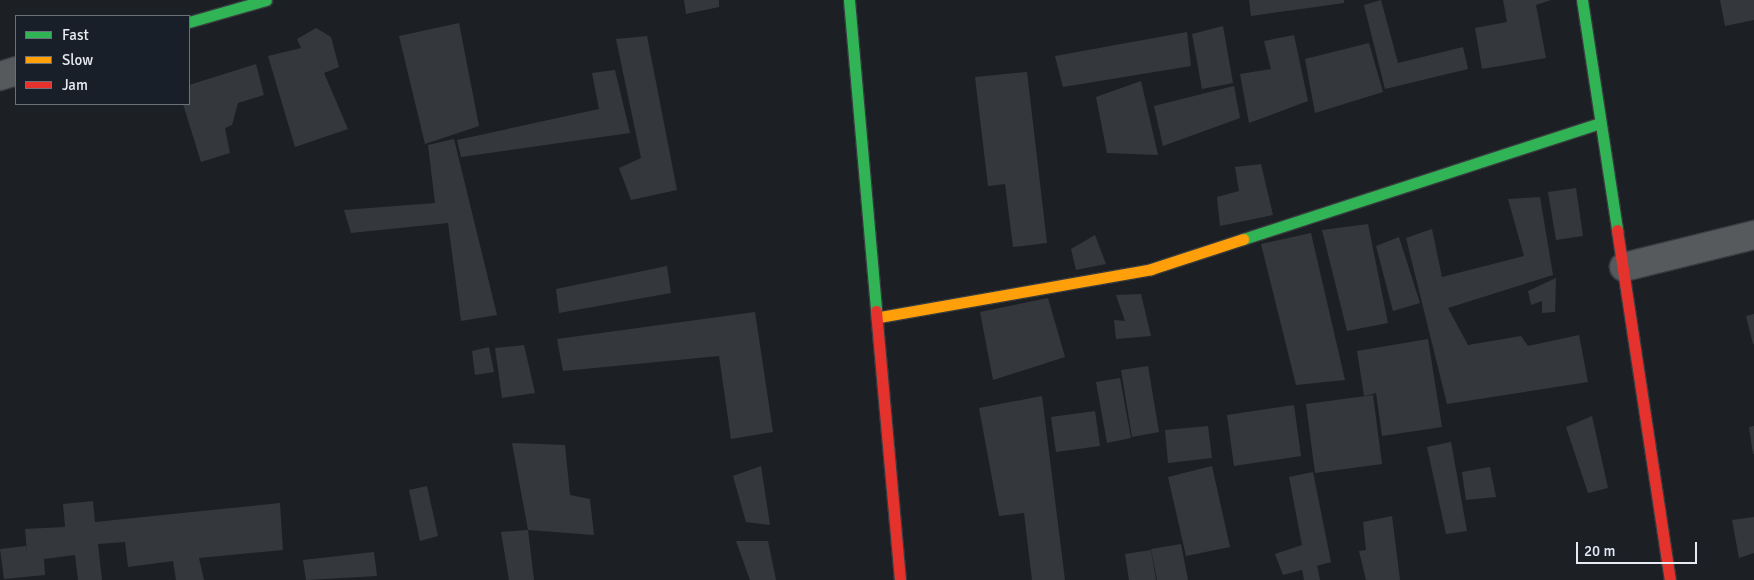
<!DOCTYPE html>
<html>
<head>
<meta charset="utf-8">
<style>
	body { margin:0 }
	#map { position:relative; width:1754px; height:580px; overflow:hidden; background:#1c2024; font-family:Signika,sans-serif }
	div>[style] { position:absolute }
	.building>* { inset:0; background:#34383c }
	.roads { filter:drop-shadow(1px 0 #383b3e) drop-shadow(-1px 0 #383b3e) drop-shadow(0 1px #383b3e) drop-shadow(0 -1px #383b3e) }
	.street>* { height:28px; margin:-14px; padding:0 14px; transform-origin:14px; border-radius:14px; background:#575a5d }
	.fast>* { height:11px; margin:-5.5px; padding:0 5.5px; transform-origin:5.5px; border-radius:5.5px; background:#30b455 }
	.slow>* { height:11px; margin:-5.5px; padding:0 5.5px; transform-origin:5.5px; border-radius:5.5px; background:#ff9f0a }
	.jam>* { height:11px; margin:-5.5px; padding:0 5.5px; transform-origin:5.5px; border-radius:5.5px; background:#e5322d }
	span { translate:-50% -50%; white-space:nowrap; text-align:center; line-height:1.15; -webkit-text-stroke:4px #191f28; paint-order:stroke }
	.legend { position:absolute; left:15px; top:15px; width:175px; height:90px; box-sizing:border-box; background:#191f28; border:1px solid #6b7178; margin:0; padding:6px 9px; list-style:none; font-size:15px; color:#e7ebf1 }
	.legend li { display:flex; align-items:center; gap:10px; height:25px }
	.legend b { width:25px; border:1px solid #6b7178 }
	.scale { position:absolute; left:1576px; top:542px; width:121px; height:22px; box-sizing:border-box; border:2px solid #e7ebf1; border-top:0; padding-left:6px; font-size:15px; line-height:18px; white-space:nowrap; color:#e7ebf1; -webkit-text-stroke:4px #191f28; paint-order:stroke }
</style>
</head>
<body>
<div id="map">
	<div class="building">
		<div style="clip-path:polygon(684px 0,719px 0,719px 7px,686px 14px)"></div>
		<div style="clip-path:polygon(1249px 0,1344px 0,1344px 3px,1251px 16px)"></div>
		<div style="clip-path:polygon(1381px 0,1398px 63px,1463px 47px,1468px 69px,1385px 89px,1364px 5px)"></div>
		<div style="clip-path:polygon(1503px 0,1551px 0,1536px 5px,1546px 58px,1482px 69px,1475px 28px,1507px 22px)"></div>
		<div style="clip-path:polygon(1720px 0,1754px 0,1754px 20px,1725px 26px)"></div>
		<div style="clip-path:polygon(459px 23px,479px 126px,425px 144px,399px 36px)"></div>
		<div style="clip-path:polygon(1223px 26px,1233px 83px,1202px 89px,1192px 34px)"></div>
		<div style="clip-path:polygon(316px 28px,331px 37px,339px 67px,324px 73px,348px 129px,295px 147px,268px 56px,301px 48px,297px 39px)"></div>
		<div style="clip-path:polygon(1187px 32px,1191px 66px,1063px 87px,1055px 56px)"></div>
		<div style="clip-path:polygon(1294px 35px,1308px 101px,1249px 123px,1240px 74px,1271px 69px,1264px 41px)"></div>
		<div style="clip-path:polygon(647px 36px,677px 190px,631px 200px,619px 168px,641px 158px,616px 39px)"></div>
		<div style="clip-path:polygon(1369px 43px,1383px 92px,1315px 113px,1305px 59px)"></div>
		<div style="clip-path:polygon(256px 64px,264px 95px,238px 103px,232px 125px,225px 128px,230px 153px,201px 162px,183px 104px,189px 104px,189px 85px)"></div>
		<div style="clip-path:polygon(615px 70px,630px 133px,461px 157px,457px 140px,599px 109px,592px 73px)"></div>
		<div style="clip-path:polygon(1027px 72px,1047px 243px,1013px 247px,1005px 184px,988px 186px,975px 77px)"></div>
		<div style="clip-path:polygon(1141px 81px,1158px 155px,1107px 153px,1096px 97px)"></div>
		<div style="clip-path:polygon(1234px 86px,1240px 118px,1163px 146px,1154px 106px)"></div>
		<div style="clip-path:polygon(454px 139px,497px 315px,461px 321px,448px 223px,351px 233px,344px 210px,435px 203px,428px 145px)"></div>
		<div style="clip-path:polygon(1261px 164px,1273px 215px,1220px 226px,1217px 197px,1239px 191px,1235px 167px)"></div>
		<div style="clip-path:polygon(1576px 188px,1583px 236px,1556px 240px,1548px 192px)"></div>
		<div style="clip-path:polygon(1540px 197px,1553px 275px,1448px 308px,1468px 345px,1521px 336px,1528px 346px,1579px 335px,1588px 382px,1447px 404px,1406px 238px,1432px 229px,1442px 277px,1524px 256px,1508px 199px)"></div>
		<div style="clip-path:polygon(1368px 224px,1388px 323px,1347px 331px,1322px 230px)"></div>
		<div style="clip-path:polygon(1311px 233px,1345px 380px,1296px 385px,1261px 244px)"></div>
		<div style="clip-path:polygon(1095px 235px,1106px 264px,1076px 270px,1071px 249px)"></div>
		<div style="clip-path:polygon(1399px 237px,1420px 303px,1393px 311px,1376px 246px)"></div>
		<div style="clip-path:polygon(667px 266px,671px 293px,559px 313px,556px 289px)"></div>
		<div style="clip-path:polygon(1556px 278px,1555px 312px,1542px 313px,1542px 301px,1531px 305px,1528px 291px)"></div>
		<div style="clip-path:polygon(1141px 294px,1151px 336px,1116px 339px,1114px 320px,1125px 321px,1116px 295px)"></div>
		<div style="clip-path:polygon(1048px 298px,1065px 357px,993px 380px,980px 312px)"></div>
		<div style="clip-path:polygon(755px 312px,773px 432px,731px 439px,719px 356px,563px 371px,557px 339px)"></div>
		<div style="clip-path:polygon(1754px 314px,1754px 344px,1753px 344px,1746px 316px)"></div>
		<div style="clip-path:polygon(1428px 339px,1442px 427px,1382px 436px,1376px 393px,1364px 396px,1357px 351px)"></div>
		<div style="clip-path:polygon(524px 345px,535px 393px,502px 398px,495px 348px)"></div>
		<div style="clip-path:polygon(489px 347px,494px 372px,475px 375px,472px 351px)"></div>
		<div style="clip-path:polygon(1148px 366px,1159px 432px,1132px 437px,1121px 370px)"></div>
		<div style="clip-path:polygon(1120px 378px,1131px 438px,1107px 443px,1096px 382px)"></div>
		<div style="clip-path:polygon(1373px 395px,1382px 464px,1315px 473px,1306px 404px)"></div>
		<div style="clip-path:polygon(1042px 396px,1065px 580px,1032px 580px,1024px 513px,999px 516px,979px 408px)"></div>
		<div style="clip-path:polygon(1294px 405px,1301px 456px,1234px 466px,1227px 415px)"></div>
		<div style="clip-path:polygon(1095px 411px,1100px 446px,1056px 452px,1051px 417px)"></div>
		<div style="clip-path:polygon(1592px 416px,1608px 488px,1588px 493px,1566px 427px)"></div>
		<div style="clip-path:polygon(1208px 426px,1212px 458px,1168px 463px,1165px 430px)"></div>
		<div style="clip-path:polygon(1754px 426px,1754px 454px,1753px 454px,1749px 427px)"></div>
		<div style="clip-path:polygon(1451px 442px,1467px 531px,1446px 534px,1427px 447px)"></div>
		<div style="clip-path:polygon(512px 443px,565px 445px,570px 495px,590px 499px,594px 535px,528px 530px)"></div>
		<div style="clip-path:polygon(761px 466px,770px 525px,746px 522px,733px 476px)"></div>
		<div style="clip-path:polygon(1212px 466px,1230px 547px,1186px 556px,1168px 477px)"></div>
		<div style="clip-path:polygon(1490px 467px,1496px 497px,1466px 500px,1462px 472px)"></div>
		<div style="clip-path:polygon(1313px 472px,1331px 562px,1283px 575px,1275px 554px,1302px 545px,1289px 477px)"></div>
		<div style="clip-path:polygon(427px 486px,438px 536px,420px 541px,409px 490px)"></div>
		<div style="clip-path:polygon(93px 501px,95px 522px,280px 503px,283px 550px,199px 558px,204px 580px,176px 580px,173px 561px,128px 567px,125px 542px,98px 544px,102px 580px,78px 580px,75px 555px,44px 559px,45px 575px,4px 579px,0 549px,26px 546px,27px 553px,25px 529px,65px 527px,63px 504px)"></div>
		<div style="clip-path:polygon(1392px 516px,1400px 580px,1366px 580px,1359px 551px,1366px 550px,1363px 522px)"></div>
		<div style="clip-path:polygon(1754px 517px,1754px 553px,1739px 558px,1732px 520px)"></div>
		<div style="clip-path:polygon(528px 530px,534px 580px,509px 580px,501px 532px)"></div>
		<div style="clip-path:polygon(736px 541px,768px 541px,776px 580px,750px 580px)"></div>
		<div style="clip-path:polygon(1181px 544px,1188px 580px,1157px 580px,1151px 549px)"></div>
		<div style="clip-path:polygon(1151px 550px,1156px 580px,1129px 580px,1125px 554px)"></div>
		<div style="clip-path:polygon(374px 552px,377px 576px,306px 580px,303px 560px)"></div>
		<div style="clip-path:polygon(1317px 565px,1320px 580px,1304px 580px,1302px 568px)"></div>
	</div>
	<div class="roads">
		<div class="street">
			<div style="left:0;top:76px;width:17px;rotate:-17deg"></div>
			<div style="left:1624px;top:267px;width:134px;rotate:-13.8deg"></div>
		</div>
		<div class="fast">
			<div style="left:849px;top:0;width:312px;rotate:85deg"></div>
			<div style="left:1582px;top:0;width:233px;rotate:81.3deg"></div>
			<div style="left:189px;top:22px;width:80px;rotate:-15.9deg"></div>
			<div style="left:1243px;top:239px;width:374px;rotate:-18deg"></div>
		</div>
		<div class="slow">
			<div style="left:880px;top:317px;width:275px;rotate:-10deg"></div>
			<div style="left:1151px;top:269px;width:97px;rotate:-18.1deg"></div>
		</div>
		<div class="jam">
			<div style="left:1617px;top:230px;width:354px;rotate:81.4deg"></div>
			<div style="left:876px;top:311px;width:270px;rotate:84.9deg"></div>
		</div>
	</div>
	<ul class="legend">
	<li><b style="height:6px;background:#30b455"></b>Fast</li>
	<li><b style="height:6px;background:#ff9f0a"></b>Slow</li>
	<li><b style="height:6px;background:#e5322d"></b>Jam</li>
	</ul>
	<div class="scale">20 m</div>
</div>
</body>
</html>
